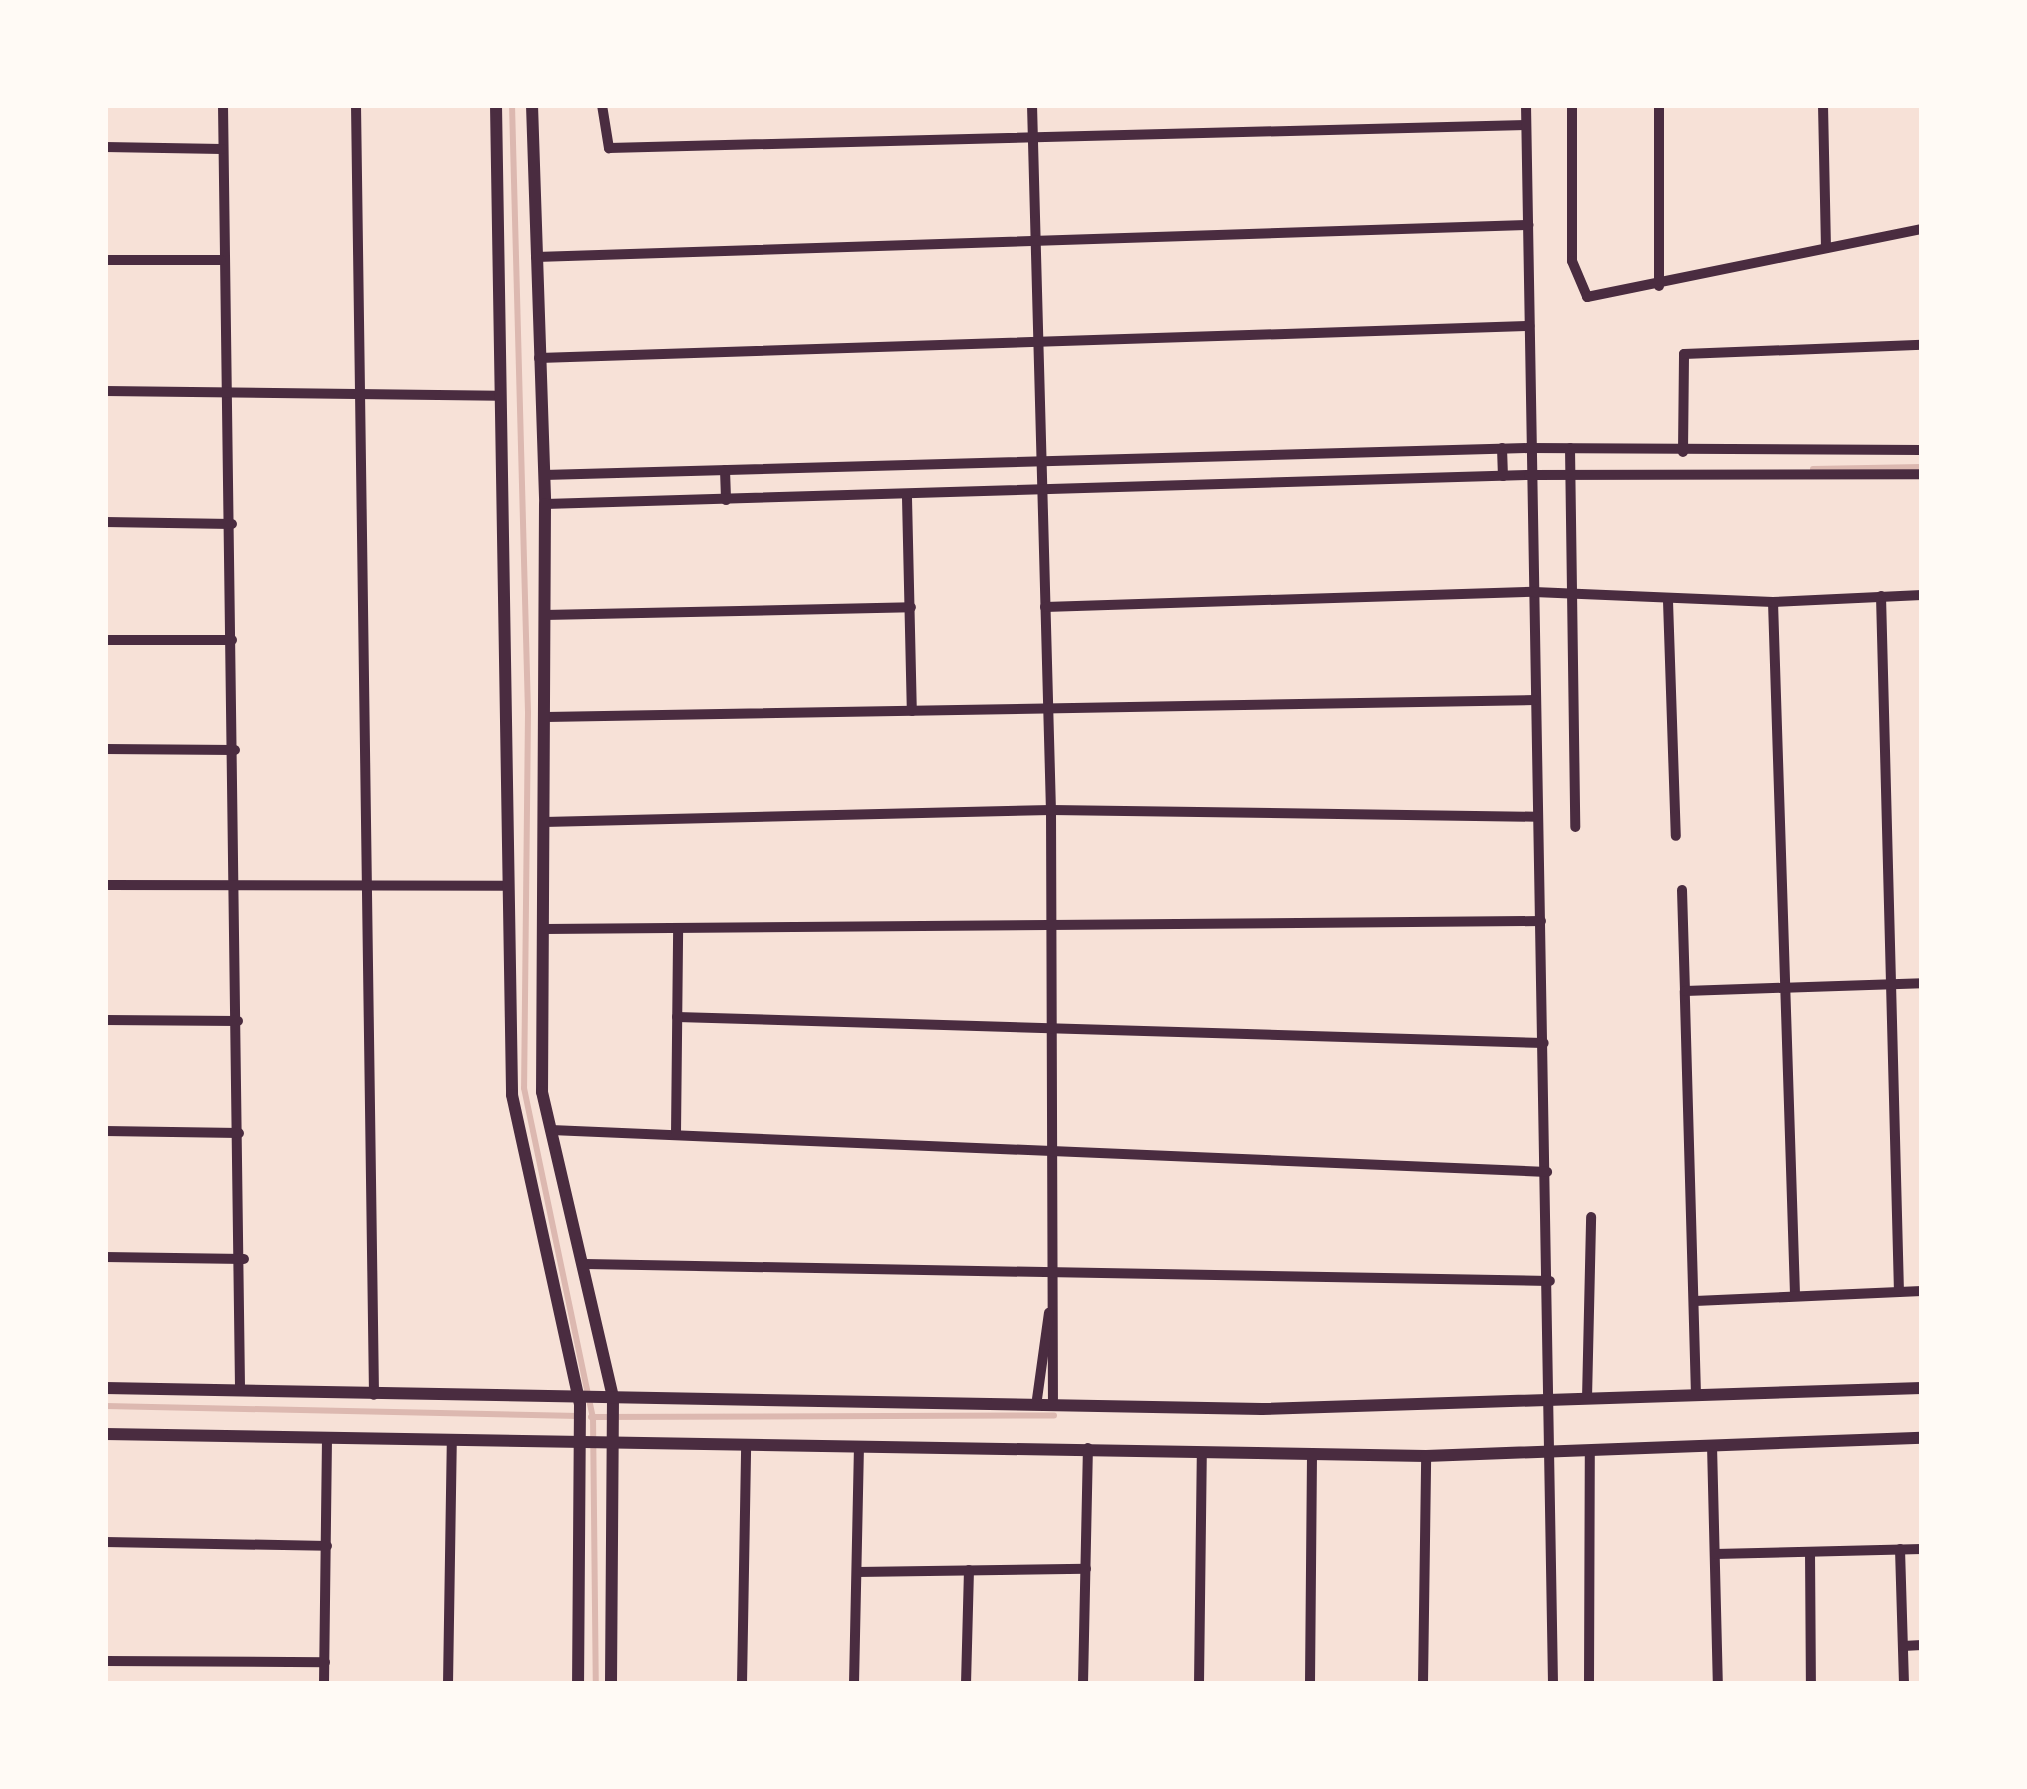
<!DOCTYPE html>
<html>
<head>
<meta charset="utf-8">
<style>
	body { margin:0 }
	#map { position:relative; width:2027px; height:1789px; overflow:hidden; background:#f7e1d7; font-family:Mulish,sans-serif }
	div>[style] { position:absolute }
	.stream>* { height:6px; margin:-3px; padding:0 3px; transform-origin:3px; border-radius:3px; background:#dcb8b0 }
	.minor>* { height:10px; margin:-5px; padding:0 5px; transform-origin:5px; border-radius:5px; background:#4a2c40 }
	.tertiary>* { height:12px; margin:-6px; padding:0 6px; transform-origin:6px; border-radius:6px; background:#4a2c40 }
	span { translate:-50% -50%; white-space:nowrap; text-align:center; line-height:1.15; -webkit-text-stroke:9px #fffaf5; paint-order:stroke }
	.frame { position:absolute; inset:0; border:108px solid #fffaf5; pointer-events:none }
</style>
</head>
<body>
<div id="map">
	<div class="stream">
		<div style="left:512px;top:105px;width:608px;rotate:88.49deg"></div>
		<div style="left:528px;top:713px;width:375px;rotate:90.6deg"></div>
		<div style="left:524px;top:1088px;width:336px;rotate:78.2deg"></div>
		<div style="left:593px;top:1417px;width:267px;rotate:89.4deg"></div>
		<div style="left:1813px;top:469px;width:109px;rotate:-1.1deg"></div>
		<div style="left:105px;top:1406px;width:474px;rotate:1.2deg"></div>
		<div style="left:591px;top:1417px;width:463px;rotate:-0.2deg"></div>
	</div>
	<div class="minor">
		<div style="left:223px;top:105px;width:1285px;rotate:89.24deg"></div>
		<div style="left:356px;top:105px;width:1290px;rotate:89.2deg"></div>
		<div style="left:602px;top:105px;width:44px;rotate:80.8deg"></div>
		<div style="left:609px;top:148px;width:917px;rotate:-1.44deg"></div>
		<div style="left:1032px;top:105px;width:705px;rotate:88.46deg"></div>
		<div style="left:1051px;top:810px;width:589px;rotate:89.81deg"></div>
		<div style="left:1526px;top:105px;width:1579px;rotate:89.02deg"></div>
		<div style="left:1572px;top:105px;width:156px;rotate:90deg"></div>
		<div style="left:1572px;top:261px;width:39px;rotate:67deg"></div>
		<div style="left:1587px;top:297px;width:342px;rotate:-11.5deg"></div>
		<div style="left:1659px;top:105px;width:181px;rotate:90deg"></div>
		<div style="left:1823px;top:105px;width:143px;rotate:88.8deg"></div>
		<div style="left:105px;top:147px;width:117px;rotate:1deg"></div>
		<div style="left:536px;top:257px;width:993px;rotate:-1.85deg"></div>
		<div style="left:105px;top:260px;width:116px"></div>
		<div style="left:539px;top:358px;width:991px;rotate:-1.85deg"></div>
		<div style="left:105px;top:391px;width:394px;rotate:0.7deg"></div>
		<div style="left:1502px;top:448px;width:28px;rotate:88deg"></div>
		<div style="left:1570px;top:448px;width:379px;rotate:89.2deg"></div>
		<div style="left:1683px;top:452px;width:98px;rotate:-89.4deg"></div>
		<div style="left:1684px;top:354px;width:238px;rotate:-2.2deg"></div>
		<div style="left:725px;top:470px;width:30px;rotate:88deg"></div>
		<div style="left:544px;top:475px;width:984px;rotate:-1.57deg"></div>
		<div style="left:1528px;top:448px;width:394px;rotate:0.3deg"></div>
		<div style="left:907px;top:498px;width:213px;rotate:88.7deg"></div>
		<div style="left:545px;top:504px;width:984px;rotate:-1.69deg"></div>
		<div style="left:1529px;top:475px;width:393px;rotate:-0.1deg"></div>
		<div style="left:105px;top:522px;width:127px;rotate:0.9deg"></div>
		<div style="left:1881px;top:596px;width:696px;rotate:88.52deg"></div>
		<div style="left:1668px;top:601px;width:235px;rotate:88.1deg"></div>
		<div style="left:1773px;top:602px;width:693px;rotate:88.18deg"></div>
		<div style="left:1045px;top:607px;width:489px;rotate:-1.8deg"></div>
		<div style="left:1534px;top:592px;width:239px;rotate:2.4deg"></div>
		<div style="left:1773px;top:602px;width:149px;rotate:-2.7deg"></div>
		<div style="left:544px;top:615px;width:367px;rotate:-1.2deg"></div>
		<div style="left:105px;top:640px;width:127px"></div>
		<div style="left:546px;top:717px;width:989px;rotate:-0.98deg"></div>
		<div style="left:105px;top:749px;width:130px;rotate:0.4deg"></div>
		<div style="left:544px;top:822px;width:507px;rotate:-1.36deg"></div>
		<div style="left:1051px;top:810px;width:486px;rotate:0.8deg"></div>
		<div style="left:105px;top:885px;width:404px;rotate:0.1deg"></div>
		<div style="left:1682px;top:890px;width:101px;rotate:88.3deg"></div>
		<div style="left:545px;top:929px;width:996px;rotate:-0.46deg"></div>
		<div style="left:677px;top:1017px;width:867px;rotate:1.72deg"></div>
		<div style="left:105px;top:1020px;width:133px;rotate:0.4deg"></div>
		<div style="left:551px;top:1130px;width:997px;rotate:2.41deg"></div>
		<div style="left:105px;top:1131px;width:134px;rotate:0.9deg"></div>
		<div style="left:676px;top:1134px;width:206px;rotate:-89.4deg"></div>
		<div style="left:105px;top:1257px;width:139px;rotate:0.8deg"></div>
		<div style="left:585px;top:1264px;width:965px;rotate:1.01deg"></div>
		<div style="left:1695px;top:1301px;width:227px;rotate:-2.5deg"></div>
		<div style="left:1696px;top:1395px;width:404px;rotate:-91.6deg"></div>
		<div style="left:1685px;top:991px;width:237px;rotate:-1.9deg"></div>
		<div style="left:1037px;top:1399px;width:87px;rotate:-82.1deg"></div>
		<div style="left:1587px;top:1399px;width:182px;rotate:-88.7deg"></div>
		<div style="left:1712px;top:1445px;width:239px;rotate:88.6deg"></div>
		<div style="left:105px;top:1542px;width:222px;rotate:1deg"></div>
		<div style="left:1900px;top:1549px;width:135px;rotate:88.3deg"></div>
		<div style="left:1810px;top:1552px;width:132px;rotate:89.6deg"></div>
		<div style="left:1715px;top:1554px;width:207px;rotate:-1.4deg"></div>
		<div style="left:857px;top:1572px;width:229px;rotate:-0.8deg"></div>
		<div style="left:1903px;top:1646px;width:19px;rotate:-3deg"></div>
		<div style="left:105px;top:1661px;width:220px;rotate:0.3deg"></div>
		<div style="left:324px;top:1684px;width:247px;rotate:-89.3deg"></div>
		<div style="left:448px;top:1684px;width:244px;rotate:-89.1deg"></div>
		<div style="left:742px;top:1684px;width:240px;rotate:-89deg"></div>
		<div style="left:854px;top:1684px;width:235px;rotate:-88.8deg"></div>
		<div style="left:966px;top:1684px;width:114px;rotate:-88.5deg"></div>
		<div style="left:1083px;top:1684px;width:236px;rotate:-88.8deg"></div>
		<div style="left:1199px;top:1684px;width:232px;rotate:-89.3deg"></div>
		<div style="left:1310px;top:1684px;width:231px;rotate:-89.5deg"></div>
		<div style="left:1423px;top:1684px;width:228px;rotate:-89.2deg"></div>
		<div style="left:1589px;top:1684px;width:233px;rotate:-89.8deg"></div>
	</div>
	<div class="tertiary">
		<div style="left:496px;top:105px;width:990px;rotate:89.07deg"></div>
		<div style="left:512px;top:1095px;width:316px;rotate:77.6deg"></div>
		<div style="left:580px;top:1404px;width:280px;rotate:90.4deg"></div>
		<div style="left:532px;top:105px;width:399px;rotate:88.1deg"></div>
		<div style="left:545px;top:504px;width:588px;rotate:90.29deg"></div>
		<div style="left:542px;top:1092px;width:313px;rotate:76.9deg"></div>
		<div style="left:613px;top:1397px;width:287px;rotate:90.4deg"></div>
		<div style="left:105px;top:1388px;width:1157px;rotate:1.04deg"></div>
		<div style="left:1262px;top:1409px;width:660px;rotate:-1.82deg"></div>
		<div style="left:105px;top:1434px;width:1321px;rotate:0.95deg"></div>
		<div style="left:1426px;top:1456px;width:496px;rotate:-2.1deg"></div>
	</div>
	<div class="frame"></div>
</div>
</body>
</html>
